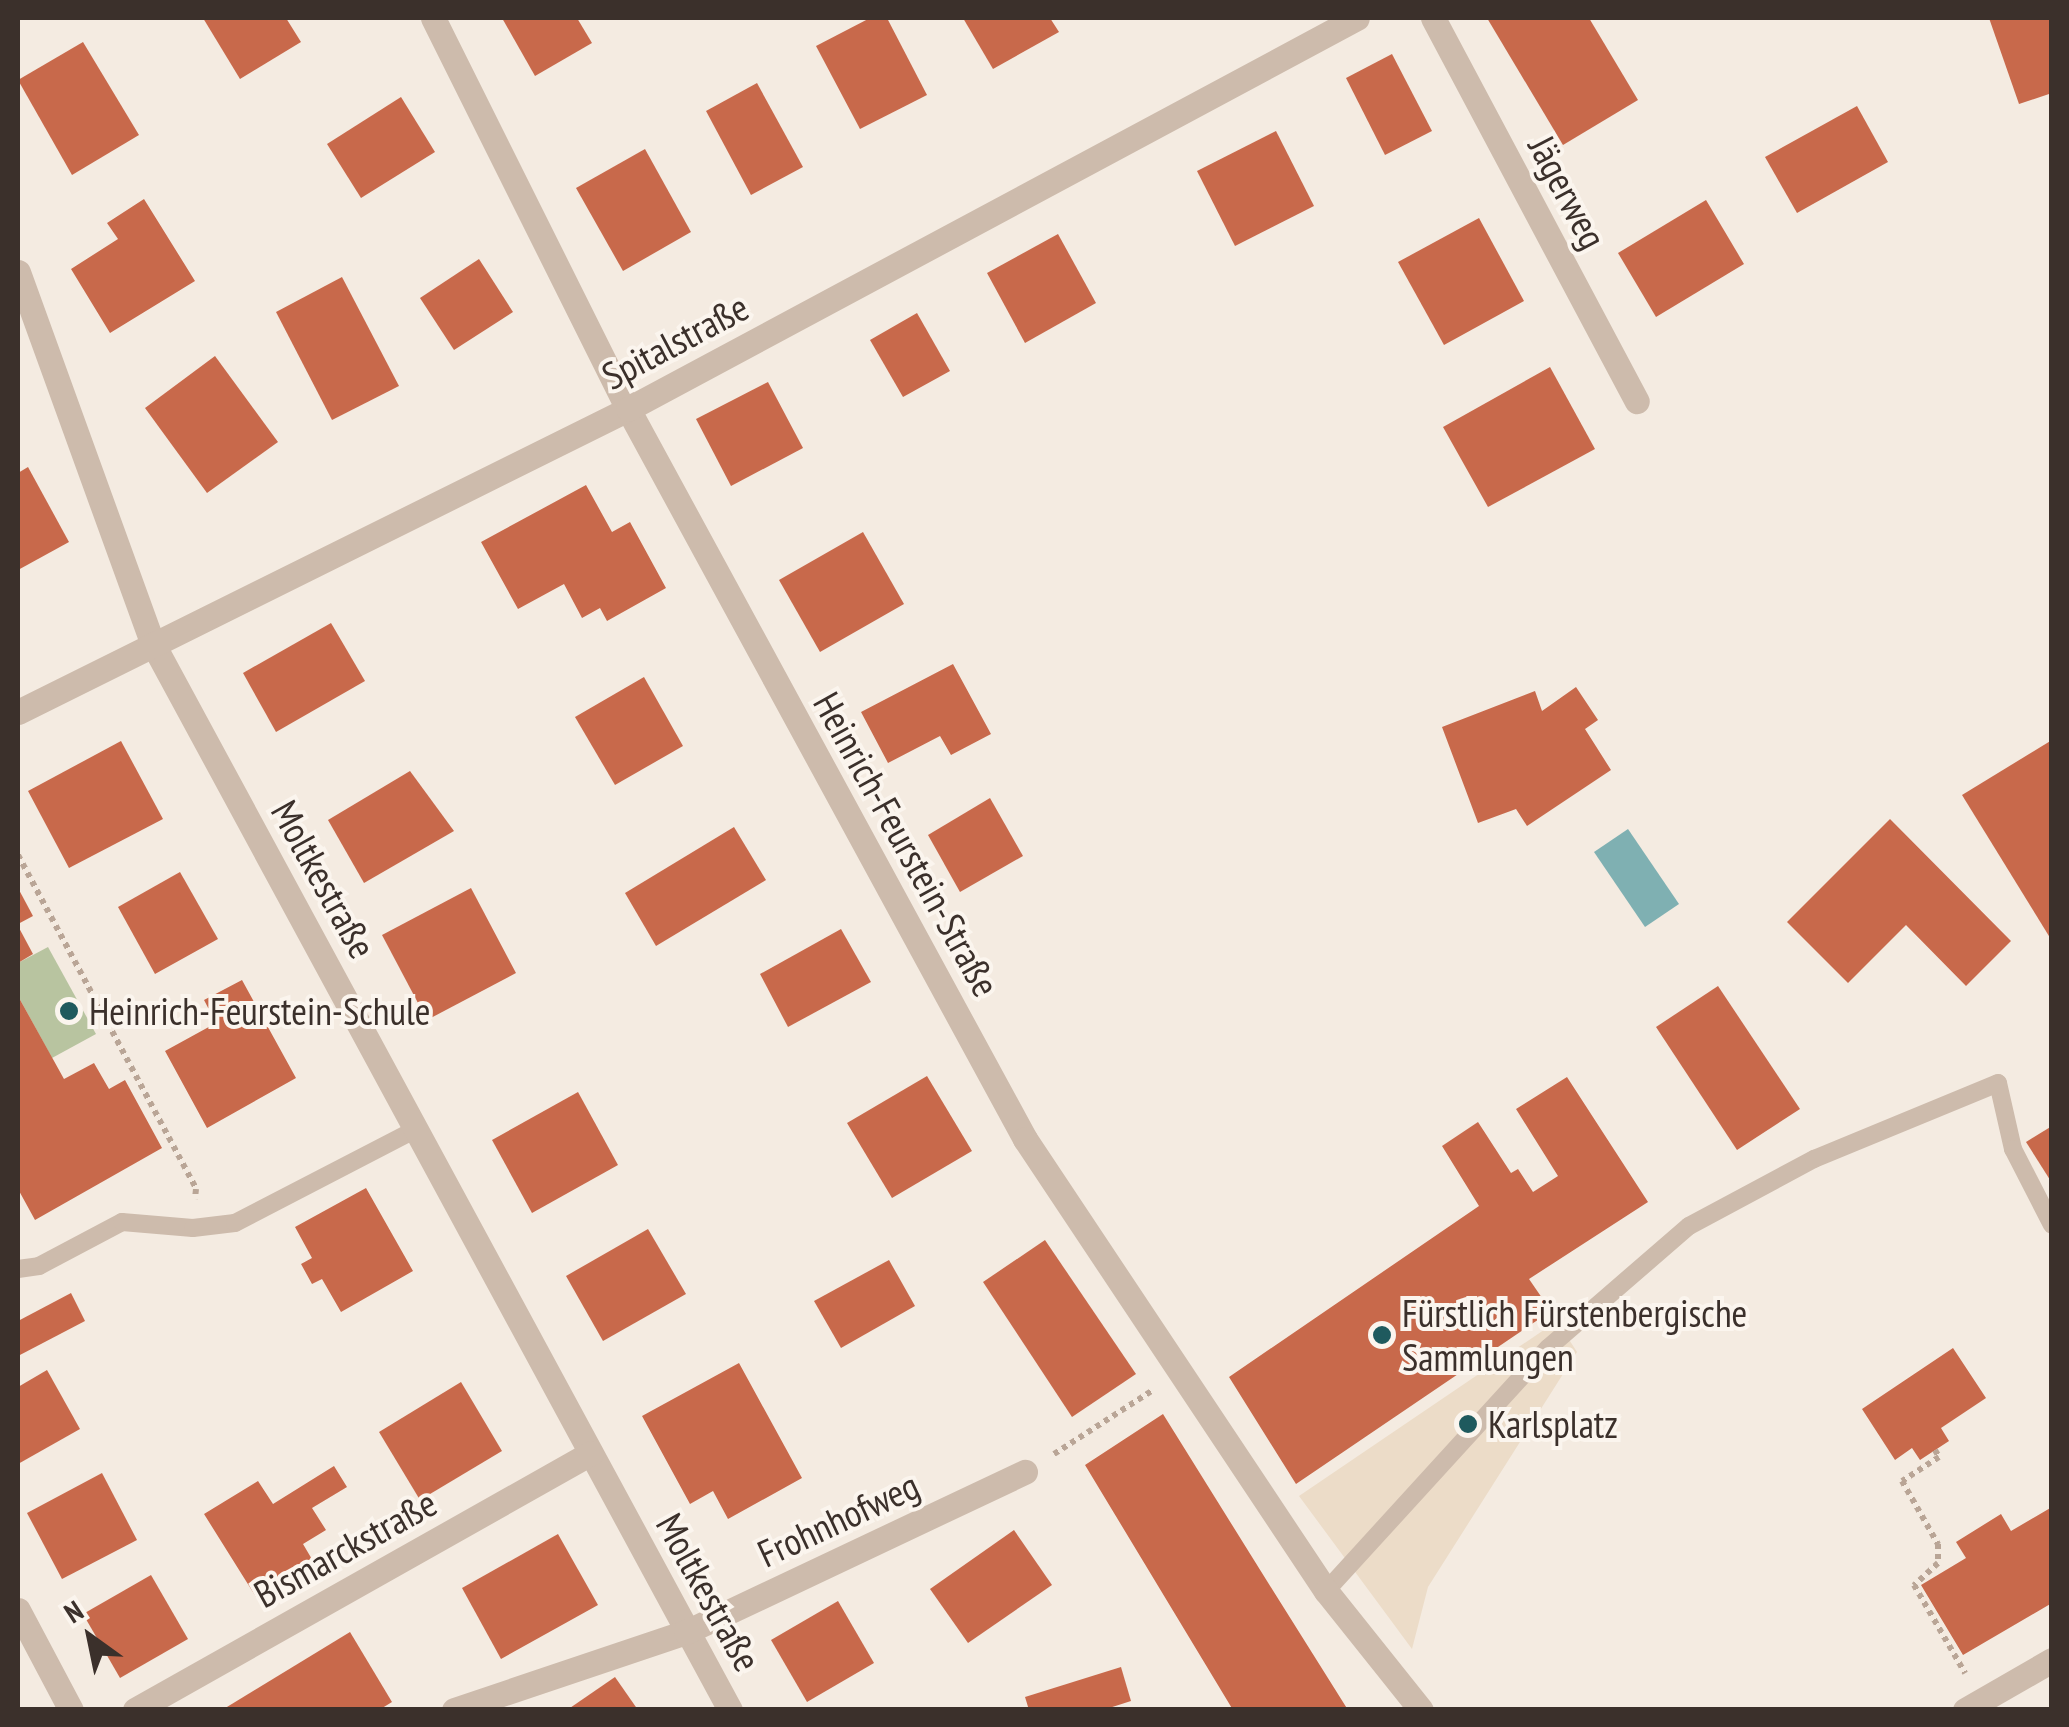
<!DOCTYPE html>
<html>
<head>
<meta charset="utf-8">
<style>
	body { margin:0 }
	#map { position:relative; width:2069px; height:1727px; overflow:hidden; background:#f4ebe1; font-family:"PT Sans Narrow",sans-serif }
	div>[style] { position:absolute }
	.green>* { inset:0; background:#b8c4a0 }
	.plaza>* { inset:0; background:#ecdcc8 }
	.water>* { inset:0; background:#7fb0b2 }
	.building>* { inset:0; background:#c8694b }
	.path>* { height:6px; margin-top:-3px; transform-origin:0; background:repeating-linear-gradient(90deg,#b9a596 0 5px,transparent 0 10px) }
	.lane>* { height:18px; margin:-9px; padding:0 9px; transform-origin:9px; border-radius:9px; background:#cdbbac }
	.street>* { height:25px; margin:-12.5px; padding:0 12.5px; transform-origin:12.5px; border-radius:12.5px; background:#cdbbac }
	.dots>* { width:28px; height:28px; translate:-50% -50%; box-sizing:border-box; border:5px solid #fbf5ee; border-radius:50% }
	span { translate:-50% -50%; white-space:nowrap; text-align:center; line-height:1.15; -webkit-text-stroke:8px #fbf5ee; paint-order:stroke }
	.street-label { font-size:38px; color:#3b302b }
	.poi-label { font-size:38px; color:#3b302b }
	.left { translate:0 -50%; text-align:left }
	.frame { position:absolute; inset:0; border:20px solid #3b302b; pointer-events:none }
	.north { position:absolute; left:40px; top:1587px; width:100px; height:100px; -webkit-text-stroke:8px #fbf5ee; paint-order:stroke; rotate:327deg; font-size:28px; font-weight:700; line-height:40px; text-align:center; color:#3b302b }
	.north::after { content:''; display:block; margin:auto; width:35px; height:45px; background:#3b302b; clip-path:polygon(50% 0,100% 100%,50% 72%,0 100%) }
</style>
</head>
<body>
<div id="map">
	<div class="green">
		<div style="clip-path:polygon(48px 947px,96px 1034px,52px 1058px,18px 996px,18px 963px)"></div>
	</div>
	<div class="plaza">
		<div style="clip-path:polygon(1557px 1321px,1577px 1352px,1428px 1587px,1412px 1649px,1299px 1496px)"></div>
	</div>
	<div class="water">
		<div style="clip-path:polygon(1628px 829px,1679px 904px,1645px 927px,1594px 852px)"></div>
	</div>
	<div class="building">
		<div style="clip-path:polygon(203px 18px,286px 18px,301px 42px,240px 79px)"></div>
		<div style="clip-path:polygon(502px 18px,577px 18px,592px 43px,535px 76px)"></div>
		<div style="clip-path:polygon(870px 18px,887px 18px,927px 95px,860px 129px,816px 46px)"></div>
		<div style="clip-path:polygon(963px 18px,1050px 18px,1059px 32px,993px 69px)"></div>
		<div style="clip-path:polygon(1487px 18px,1589px 18px,1638px 100px,1563px 145px)"></div>
		<div style="clip-path:polygon(1989px 18px,2052px 18px,2052px 93px,2019px 104px)"></div>
		<div style="clip-path:polygon(83px 42px,139px 135px,72px 175px,18px 80px)"></div>
		<div style="clip-path:polygon(1392px 54px,1432px 131px,1385px 155px,1346px 78px)"></div>
		<div style="clip-path:polygon(757px 83px,803px 167px,751px 195px,706px 111px)"></div>
		<div style="clip-path:polygon(401px 97px,435px 152px,361px 198px,327px 144px)"></div>
		<div style="clip-path:polygon(1857px 106px,1888px 162px,1797px 213px,1765px 157px)"></div>
		<div style="clip-path:polygon(1276px 131px,1314px 206px,1235px 246px,1197px 171px)"></div>
		<div style="clip-path:polygon(645px 149px,691px 232px,623px 271px,576px 188px)"></div>
		<div style="clip-path:polygon(144px 199px,195px 281px,110px 333px,71px 269px,118px 239px,107px 223px)"></div>
		<div style="clip-path:polygon(1706px 200px,1744px 264px,1656px 317px,1618px 253px)"></div>
		<div style="clip-path:polygon(1479px 218px,1524px 301px,1444px 345px,1398px 262px)"></div>
		<div style="clip-path:polygon(1058px 234px,1096px 303px,1025px 343px,987px 273px)"></div>
		<div style="clip-path:polygon(479px 259px,513px 312px,454px 350px,420px 298px)"></div>
		<div style="clip-path:polygon(342px 277px,399px 386px,332px 420px,276px 312px)"></div>
		<div style="clip-path:polygon(917px 313px,950px 371px,903px 397px,870px 340px)"></div>
		<div style="clip-path:polygon(215px 356px,278px 442px,207px 493px,145px 408px)"></div>
		<div style="clip-path:polygon(1550px 367px,1595px 449px,1488px 507px,1443px 427px)"></div>
		<div style="clip-path:polygon(768px 382px,803px 448px,731px 486px,696px 419px)"></div>
		<div style="clip-path:polygon(28px 467px,69px 542px,18px 570px,18px 473px)"></div>
		<div style="clip-path:polygon(586px 485px,612px 532px,630px 522px,666px 588px,607px 621px,600px 608px,582px 618px,564px 584px,518px 609px,481px 542px)"></div>
		<div style="clip-path:polygon(863px 532px,904px 604px,820px 652px,779px 580px)"></div>
		<div style="clip-path:polygon(331px 623px,365px 681px,276px 732px,243px 673px)"></div>
		<div style="clip-path:polygon(953px 664px,991px 734px,951px 755px,940px 736px,888px 763px,861px 712px)"></div>
		<div style="clip-path:polygon(644px 677px,683px 746px,615px 785px,575px 717px)"></div>
		<div style="clip-path:polygon(1576px 687px,1598px 720px,1585px 729px,1611px 770px,1527px 826px,1516px 809px,1478px 823px,1442px 727px,1535px 691px,1542px 711px)"></div>
		<div style="clip-path:polygon(2052px 740px,2052px 941px,1962px 795px)"></div>
		<div style="clip-path:polygon(121px 741px,163px 819px,69px 868px,28px 791px)"></div>
		<div style="clip-path:polygon(410px 771px,454px 831px,364px 883px,328px 820px)"></div>
		<div style="clip-path:polygon(990px 798px,1023px 856px,960px 892px,928px 835px)"></div>
		<div style="clip-path:polygon(1890px 819px,2011px 941px,1966px 986px,1906px 925px,1848px 983px,1787px 922px)"></div>
		<div style="clip-path:polygon(734px 827px,766px 880px,656px 946px,625px 893px)"></div>
		<div style="clip-path:polygon(180px 872px,218px 939px,155px 974px,118px 907px)"></div>
		<div style="clip-path:polygon(18px 888px,33px 916px,18px 924px)"></div>
		<div style="clip-path:polygon(471px 888px,516px 973px,427px 1020px,382px 935px)"></div>
		<div style="clip-path:polygon(18px 926px,33px 954px,18px 963px)"></div>
		<div style="clip-path:polygon(841px 929px,871px 982px,788px 1027px,760px 974px)"></div>
		<div style="clip-path:polygon(242px 980px,296px 1078px,207px 1128px,165px 1051px,216px 1023px,204px 1000px)"></div>
		<div style="clip-path:polygon(1718px 986px,1800px 1109px,1737px 1150px,1656px 1027px)"></div>
		<div style="clip-path:polygon(18px 996px,64px 1079px,94px 1063px,109px 1089px,125px 1080px,162px 1148px,35px 1220px,18px 1189px)"></div>
		<div style="clip-path:polygon(927px 1076px,972px 1151px,892px 1198px,847px 1123px)"></div>
		<div style="clip-path:polygon(1567px 1077px,1648px 1202px,1529px 1279px,1551px 1311px,1296px 1484px,1229px 1377px,1479px 1206px,1442px 1146px,1478px 1122px,1511px 1173px,1518px 1169px,1533px 1192px,1558px 1176px,1516px 1109px)"></div>
		<div style="clip-path:polygon(578px 1092px,618px 1165px,532px 1213px,492px 1140px)"></div>
		<div style="clip-path:polygon(2052px 1126px,2052px 1183px,2026px 1142px)"></div>
		<div style="clip-path:polygon(366px 1188px,413px 1271px,341px 1312px,322px 1279px,312px 1284px,301px 1264px,312px 1258px,295px 1227px)"></div>
		<div style="clip-path:polygon(648px 1229px,686px 1294px,603px 1341px,566px 1276px)"></div>
		<div style="clip-path:polygon(1045px 1240px,1136px 1374px,1072px 1417px,983px 1282px)"></div>
		<div style="clip-path:polygon(889px 1260px,915px 1306px,841px 1348px,814px 1301px)"></div>
		<div style="clip-path:polygon(71px 1293px,85px 1321px,18px 1356px,18px 1321px)"></div>
		<div style="clip-path:polygon(1953px 1348px,1986px 1398px,1941px 1428px,1949px 1441px,1920px 1460px,1912px 1448px,1895px 1460px,1862px 1409px)"></div>
		<div style="clip-path:polygon(739px 1363px,802px 1478px,728px 1519px,713px 1491px,690px 1504px,642px 1416px)"></div>
		<div style="clip-path:polygon(47px 1370px,80px 1429px,18px 1464px,18px 1387px)"></div>
		<div style="clip-path:polygon(461px 1382px,502px 1451px,420px 1500px,379px 1432px)"></div>
		<div style="clip-path:polygon(1163px 1414px,1267px 1581px,1348px 1710px,1233px 1710px,1085px 1465px)"></div>
		<div style="clip-path:polygon(334px 1466px,347px 1487px,312px 1508px,326px 1530px,303px 1544px,313px 1561px,256px 1597px,204px 1514px,258px 1481px,273px 1504px)"></div>
		<div style="clip-path:polygon(102px 1473px,137px 1540px,62px 1579px,27px 1513px)"></div>
		<div style="clip-path:polygon(2052px 1507px,2052px 1603px,1963px 1655px,1921px 1585px,1966px 1558px,1956px 1542px,2001px 1514px,2011px 1531px)"></div>
		<div style="clip-path:polygon(1014px 1530px,1052px 1585px,968px 1643px,930px 1589px)"></div>
		<div style="clip-path:polygon(558px 1534px,598px 1605px,501px 1659px,462px 1588px)"></div>
		<div style="clip-path:polygon(151px 1575px,188px 1639px,120px 1678px,83px 1614px)"></div>
		<div style="clip-path:polygon(838px 1601px,874px 1663px,807px 1702px,771px 1640px)"></div>
		<div style="clip-path:polygon(350px 1632px,392px 1702px,379px 1710px,222px 1710px)"></div>
		<div style="clip-path:polygon(1121px 1667px,1131px 1701px,1103px 1710px,1029px 1710px,1025px 1697px)"></div>
		<div style="clip-path:polygon(615px 1677px,638px 1710px,567px 1710px)"></div>
	</div>
	<div class="path">
		<div style="left:18px;top:855px;width:378px;rotate:61.9deg"></div>
		<div style="left:196px;top:1189px;width:10px;rotate:96deg"></div>
		<div style="left:1935px;top:1450px;width:8px;rotate:60deg"></div>
		<div style="left:1939px;top:1457px;width:44px;rotate:147deg"></div>
		<div style="left:1902px;top:1481px;width:73px;rotate:60.3deg"></div>
		<div style="left:1938px;top:1544px;width:19px;rotate:90deg"></div>
		<div style="left:1938px;top:1563px;width:33px;rotate:137deg"></div>
		<div style="left:1914px;top:1585px;width:102px;rotate:59.9deg"></div>
		<div style="left:1054px;top:1454px;width:118px;rotate:-32.9deg"></div>
	</div>
	<div class="lane">
		<div style="left:18px;top:1269px;width:21px;rotate:-8deg"></div>
		<div style="left:39px;top:1266px;width:94px;rotate:-27.9deg"></div>
		<div style="left:122px;top:1222px;width:71px;rotate:4.8deg"></div>
		<div style="left:193px;top:1228px;width:42px;rotate:-6.8deg"></div>
		<div style="left:235px;top:1223px;width:204px;rotate:-27.4deg"></div>
		<div style="left:1326px;top:1591px;width:329px;rotate:-47.6deg"></div>
		<div style="left:1548px;top:1348px;width:186px;rotate:-40.9deg"></div>
		<div style="left:1689px;top:1226px;width:142px;rotate:-28.2deg"></div>
		<div style="left:1814px;top:1159px;width:199px;rotate:-22.4deg"></div>
		<div style="left:1998px;top:1083px;width:68px;rotate:77.2deg"></div>
		<div style="left:2013px;top:1149px;width:85px;rotate:62.8deg"></div>
	</div>
	<div class="street">
		<div style="left:433px;top:18px;width:437px;rotate:63.5deg"></div>
		<div style="left:628px;top:409px;width:831px;rotate:61.46deg"></div>
		<div style="left:1025px;top:1139px;width:543px;rotate:56.34deg"></div>
		<div style="left:1326px;top:1591px;width:152px;rotate:51.4deg"></div>
		<div style="left:1433px;top:18px;width:434px;rotate:62deg"></div>
		<div style="left:18px;top:272px;width:396px;rotate:70.1deg"></div>
		<div style="left:153px;top:644px;width:1212px;rotate:61.57deg"></div>
		<div style="left:18px;top:712px;width:681px;rotate:-26.41deg"></div>
		<div style="left:628px;top:409px;width:827px;rotate:-28.21deg"></div>
		<div style="left:18px;top:1610px;width:113px;rotate:62.1deg"></div>
		<div style="left:135px;top:1710px;width:523px;rotate:-29.41deg"></div>
		<div style="left:454px;top:1710px;width:245px;rotate:-18.6deg"></div>
		<div style="left:686px;top:1632px;width:375px;rotate:-25.3deg"></div>
		<div style="left:1965px;top:1710px;width:100px;rotate:-29.9deg"></div>
	</div>
	<div class="dots">
		<div style="left:69px;top:1011px;background:#1f5a5e"></div>
		<div style="left:1382px;top:1335px;background:#1f5a5e"></div>
		<div style="left:1468px;top:1424px;background:#1f5a5e"></div>
	</div>
	<div class="street-label">
		<span style="left:1568px;top:192px;rotate:62deg">Jägerweg</span>
		<span style="left:675px;top:341px;rotate:-28deg">Spitalstraße</span>
		<span style="left:907px;top:844px;rotate:61deg">Heinrich-Feurstein-Straße</span>
		<span style="left:324px;top:879px;rotate:61deg">Moltkestraße</span>
		<span style="left:838px;top:1519px;rotate:-25deg">Frohnhofweg</span>
		<span style="left:345px;top:1548px;rotate:-29deg">Bismarckstraße</span>
		<span style="left:709px;top:1592px;rotate:61deg">Moltkestraße</span>
	</div>
	<div class="poi-label">
		<span class="left" style="left:89px;top:1011px">Heinrich-Feurstein-Schule</span>
		<span class="left" style="left:1402px;top:1335px">Fürstlich Fürstenbergische<br>Sammlungen</span>
		<span class="left" style="left:1488px;top:1424px">Karlsplatz</span>
	</div>
	<div class="frame"></div>
	<div class="north">N</div>
</div>
</body>
</html>
